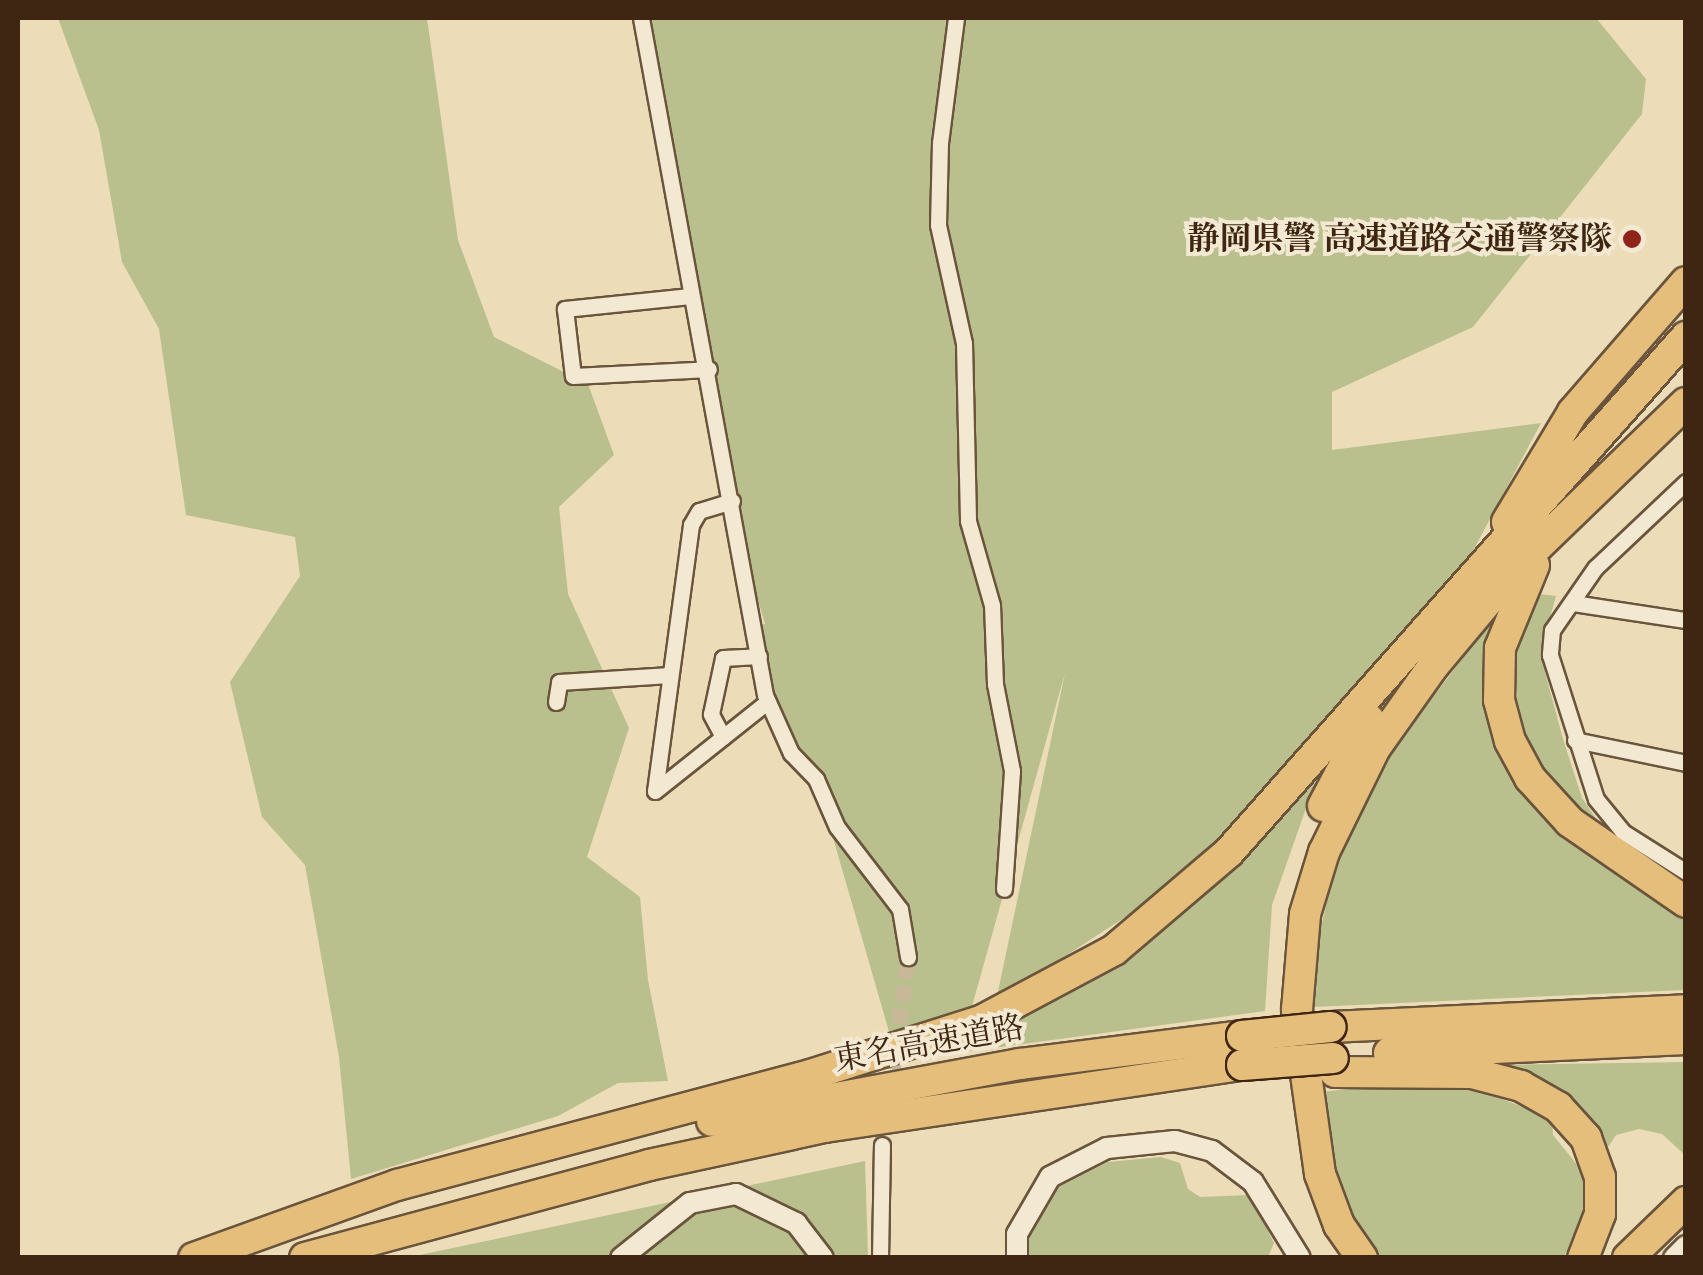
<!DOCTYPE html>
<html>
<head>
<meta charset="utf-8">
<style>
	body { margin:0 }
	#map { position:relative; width:1703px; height:1275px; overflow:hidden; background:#ecdcb8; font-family:Cardo,"Noto Serif JP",serif }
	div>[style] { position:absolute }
	.green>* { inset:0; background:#b9c08e }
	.minor-tunnel>* { height:15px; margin-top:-7.5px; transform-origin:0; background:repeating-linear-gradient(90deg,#c9b897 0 15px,transparent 0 23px) }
	.roads { filter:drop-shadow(2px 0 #6a543c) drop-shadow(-2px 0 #6a543c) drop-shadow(0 2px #6a543c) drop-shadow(0 -2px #6a543c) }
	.minor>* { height:15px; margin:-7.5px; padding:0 7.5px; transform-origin:7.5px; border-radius:7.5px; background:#f3e8d1 }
	.tertiary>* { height:20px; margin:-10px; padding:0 10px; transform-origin:10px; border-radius:10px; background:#f3e8d1 }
	.motorway>* { height:30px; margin:-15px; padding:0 15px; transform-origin:15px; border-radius:15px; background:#e6be7c }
	.bridges { filter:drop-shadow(2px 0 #3f2613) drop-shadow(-2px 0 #3f2613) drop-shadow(0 2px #3f2613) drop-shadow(0 -2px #3f2613) }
	.motorway-bridge>* { height:30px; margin:-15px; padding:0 15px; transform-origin:15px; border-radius:15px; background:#e6be7c }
	.dots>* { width:28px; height:28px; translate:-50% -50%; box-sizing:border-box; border:5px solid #f3e8d1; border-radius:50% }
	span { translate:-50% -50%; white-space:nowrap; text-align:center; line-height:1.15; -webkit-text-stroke:8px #f3e8d1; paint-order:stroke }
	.poi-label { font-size:32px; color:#3f2613; font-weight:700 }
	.right { translate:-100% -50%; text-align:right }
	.street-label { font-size:32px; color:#3f2613 }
	.frame { position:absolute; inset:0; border:20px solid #3f2613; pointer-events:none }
</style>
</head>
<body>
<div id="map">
	<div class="green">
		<div style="clip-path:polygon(58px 18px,427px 18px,458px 240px,494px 337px,588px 384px,614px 455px,559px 507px,568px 594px,629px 728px,587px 857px,640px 897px,648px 980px,668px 1081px,618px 1083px,558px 1116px,351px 1179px,339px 1057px,305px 865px,262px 817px,230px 682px,300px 576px,295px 537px,186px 515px,159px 329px,122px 262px,99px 130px)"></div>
		<div style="clip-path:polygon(642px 18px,1596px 18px,1646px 79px,1642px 114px,1473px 327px,1332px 392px,1332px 450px,1541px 423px,1433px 626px,1193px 873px,996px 1001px,1065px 673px,971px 1010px,890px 1035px,816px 779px,792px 751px,770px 703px,754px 626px,765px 624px,736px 527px)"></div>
		<div style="clip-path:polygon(1539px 594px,1556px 596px,1544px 639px,1545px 672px,1563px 739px,1582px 798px,1608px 836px,1574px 810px,1523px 744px,1507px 678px,1520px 620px)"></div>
		<div style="clip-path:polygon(1492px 620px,1483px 666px,1486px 709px,1570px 837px,1685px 915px,1685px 990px,1313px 1007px,1312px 967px,1337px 857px,1390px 753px)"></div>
		<div style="clip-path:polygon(1317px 777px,1272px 905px,1265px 1011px,928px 1057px,994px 1034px,1111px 967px,1205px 893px)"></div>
		<div style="clip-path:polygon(1685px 1062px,1685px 1155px,1662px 1134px,1639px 1129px,1616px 1135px,1608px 1147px,1578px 1104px,1490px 1065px)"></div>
		<div style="clip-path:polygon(1402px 1083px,1480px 1090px,1552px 1119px,1553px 1135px,1584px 1173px,1586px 1196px,1583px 1224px,1563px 1258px,1381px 1257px,1365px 1241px,1336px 1185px,1321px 1092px)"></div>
		<div style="clip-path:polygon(1161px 1157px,1180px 1163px,1188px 1189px,1200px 1197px,1250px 1195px,1274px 1243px,1268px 1257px,1025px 1258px,1024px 1240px,1049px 1192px,1108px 1162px)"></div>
		<div style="clip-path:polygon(865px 1161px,868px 1257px,410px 1257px)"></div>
	</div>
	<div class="minor-tunnel">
		<div style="left:890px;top:1092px;width:136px;rotate:-82.4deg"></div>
	</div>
	<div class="roads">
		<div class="minor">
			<div style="left:641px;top:18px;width:688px;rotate:79.62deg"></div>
			<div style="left:765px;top:695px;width:64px;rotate:65.9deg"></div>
			<div style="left:791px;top:753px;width:36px;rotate:46deg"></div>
			<div style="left:816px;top:779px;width:52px;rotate:66.4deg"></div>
			<div style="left:837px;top:827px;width:103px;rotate:52.5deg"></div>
			<div style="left:900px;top:909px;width:49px;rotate:80.5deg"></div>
			<div style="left:956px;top:18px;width:126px;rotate:97.3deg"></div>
			<div style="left:940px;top:143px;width:82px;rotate:91.4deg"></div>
			<div style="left:938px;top:225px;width:121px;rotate:77.6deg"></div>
			<div style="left:964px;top:343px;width:178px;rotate:88.7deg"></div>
			<div style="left:968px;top:521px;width:87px;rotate:74.1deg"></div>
			<div style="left:992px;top:605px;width:79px;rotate:87.8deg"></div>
			<div style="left:995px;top:684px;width:89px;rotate:78.9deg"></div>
			<div style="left:1012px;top:771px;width:118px;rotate:93.9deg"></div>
			<div style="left:690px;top:296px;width:126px;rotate:174.1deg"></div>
			<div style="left:565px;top:309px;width:67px;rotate:83.2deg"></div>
			<div style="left:573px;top:376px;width:136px;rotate:-2.9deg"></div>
			<div style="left:1686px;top:482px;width:125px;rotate:136.6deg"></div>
			<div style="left:1595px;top:568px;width:75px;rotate:124.7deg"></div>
			<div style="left:1552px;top:630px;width:25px;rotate:95deg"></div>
			<div style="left:1550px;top:655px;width:151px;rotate:72.3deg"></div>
			<div style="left:1596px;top:799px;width:43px;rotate:50.7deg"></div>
			<div style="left:1623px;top:832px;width:75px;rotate:32.4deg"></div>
			<div style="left:732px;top:501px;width:34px;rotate:163deg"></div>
			<div style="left:699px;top:511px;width:16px;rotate:120deg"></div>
			<div style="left:691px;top:525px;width:268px;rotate:97.7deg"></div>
			<div style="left:655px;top:791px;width:144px;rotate:-38.5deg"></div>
			<div style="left:1573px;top:603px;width:114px;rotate:8.6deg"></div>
			<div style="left:556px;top:702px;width:20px;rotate:-81deg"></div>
			<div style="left:559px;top:682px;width:111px;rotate:-3.6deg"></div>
			<div style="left:723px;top:737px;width:26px;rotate:-118deg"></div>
			<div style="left:711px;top:714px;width:57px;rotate:-77.9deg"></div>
			<div style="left:723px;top:658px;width:36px;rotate:-3deg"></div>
			<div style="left:1575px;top:740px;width:113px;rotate:11.7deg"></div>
			<div style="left:880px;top:1258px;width:113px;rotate:-89deg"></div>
		</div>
		<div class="tertiary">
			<div style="left:621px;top:1258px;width:88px;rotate:-38.6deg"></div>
			<div style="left:690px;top:1203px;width:47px;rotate:-11.1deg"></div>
			<div style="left:736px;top:1194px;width:67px;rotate:25.8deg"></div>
			<div style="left:796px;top:1223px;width:44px;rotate:52.4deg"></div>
			<div style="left:1017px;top:1258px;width:24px;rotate:-90deg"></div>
			<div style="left:1017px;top:1234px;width:66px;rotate:-59.9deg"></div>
			<div style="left:1050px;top:1177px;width:64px;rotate:-27deg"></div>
			<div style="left:1107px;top:1148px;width:68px;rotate:-5.9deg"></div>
			<div style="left:1175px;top:1141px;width:38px;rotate:15deg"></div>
			<div style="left:1212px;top:1151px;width:51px;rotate:37.1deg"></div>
			<div style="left:1253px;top:1182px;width:89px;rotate:58.3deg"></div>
			<div style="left:1674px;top:1258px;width:17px;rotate:-45deg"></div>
		</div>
		<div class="motorway">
			<div style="left:1507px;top:522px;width:128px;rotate:-59deg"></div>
			<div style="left:1573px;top:412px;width:172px;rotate:-49deg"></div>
			<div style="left:1534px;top:565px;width:90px;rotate:112.3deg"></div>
			<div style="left:1500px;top:648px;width:52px;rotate:91.1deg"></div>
			<div style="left:1499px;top:700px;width:42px;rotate:75deg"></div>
			<div style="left:1510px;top:741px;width:42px;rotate:61.6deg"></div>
			<div style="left:1530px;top:778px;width:59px;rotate:47.7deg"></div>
			<div style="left:1570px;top:822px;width:141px;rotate:34.6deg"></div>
			<div style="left:1323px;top:806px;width:98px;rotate:-62.1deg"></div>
			<div style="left:1331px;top:1027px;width:355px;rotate:-2.7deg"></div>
			<div style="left:1389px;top:1053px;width:297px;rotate:-2.7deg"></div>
			<div style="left:1335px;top:1072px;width:137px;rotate:0.4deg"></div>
			<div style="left:1472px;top:1073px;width:51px;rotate:14.9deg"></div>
			<div style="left:1521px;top:1086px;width:43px;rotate:29.6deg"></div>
			<div style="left:1558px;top:1107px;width:42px;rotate:47.9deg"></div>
			<div style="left:1586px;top:1138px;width:41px;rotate:70.3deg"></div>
			<div style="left:1600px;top:1177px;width:37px;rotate:90deg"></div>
			<div style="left:1600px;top:1214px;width:47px;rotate:111.1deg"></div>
			<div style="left:712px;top:1121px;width:313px;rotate:-10.5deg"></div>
			<div style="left:1020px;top:1064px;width:224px;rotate:-7.2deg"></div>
			<div style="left:194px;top:1258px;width:216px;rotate:-19.8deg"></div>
			<div style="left:397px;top:1185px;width:427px;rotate:-14.9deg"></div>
			<div style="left:810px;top:1075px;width:182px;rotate:-17.6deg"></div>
			<div style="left:983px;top:1020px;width:149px;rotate:-28.1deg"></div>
			<div style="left:1114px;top:950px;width:151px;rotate:-40.4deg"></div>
			<div style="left:1229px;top:852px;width:689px;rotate:-48.41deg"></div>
			<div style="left:305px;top:1258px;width:356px;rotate:-15.1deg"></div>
			<div style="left:649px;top:1165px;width:180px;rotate:-12.2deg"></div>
			<div style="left:825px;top:1127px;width:422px;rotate:-8.5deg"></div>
			<div style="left:1362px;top:1258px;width:40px;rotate:-124.9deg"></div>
			<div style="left:1339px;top:1225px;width:54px;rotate:-110.4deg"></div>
			<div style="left:1320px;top:1174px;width:166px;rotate:-98deg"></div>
			<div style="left:1297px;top:1010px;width:96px;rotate:-85.2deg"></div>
			<div style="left:1305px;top:914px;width:65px;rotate:-73deg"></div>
			<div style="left:1324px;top:852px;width:116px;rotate:-63.9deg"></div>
			<div style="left:1375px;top:748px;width:102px;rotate:-54.6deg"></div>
			<div style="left:1434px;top:665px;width:128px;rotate:-50.1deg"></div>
			<div style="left:1516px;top:567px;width:236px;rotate:-44deg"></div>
			<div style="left:1628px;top:1258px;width:81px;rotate:-44deg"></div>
		</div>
	</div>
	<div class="bridges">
		<div class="motorway-bridge">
			<div style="left:1242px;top:1036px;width:89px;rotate:-5.8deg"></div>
			<div style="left:1242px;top:1065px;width:91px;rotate:-4.4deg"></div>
		</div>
	</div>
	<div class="dots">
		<div style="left:1632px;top:239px;background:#8f2418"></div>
	</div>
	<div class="poi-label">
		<span class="right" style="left:1612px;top:239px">静岡県警 高速道路交通警察隊</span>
	</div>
	<div class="street-label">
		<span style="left:929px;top:1044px;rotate:-10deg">東名高速道路</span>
	</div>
	<div class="frame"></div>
</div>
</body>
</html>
